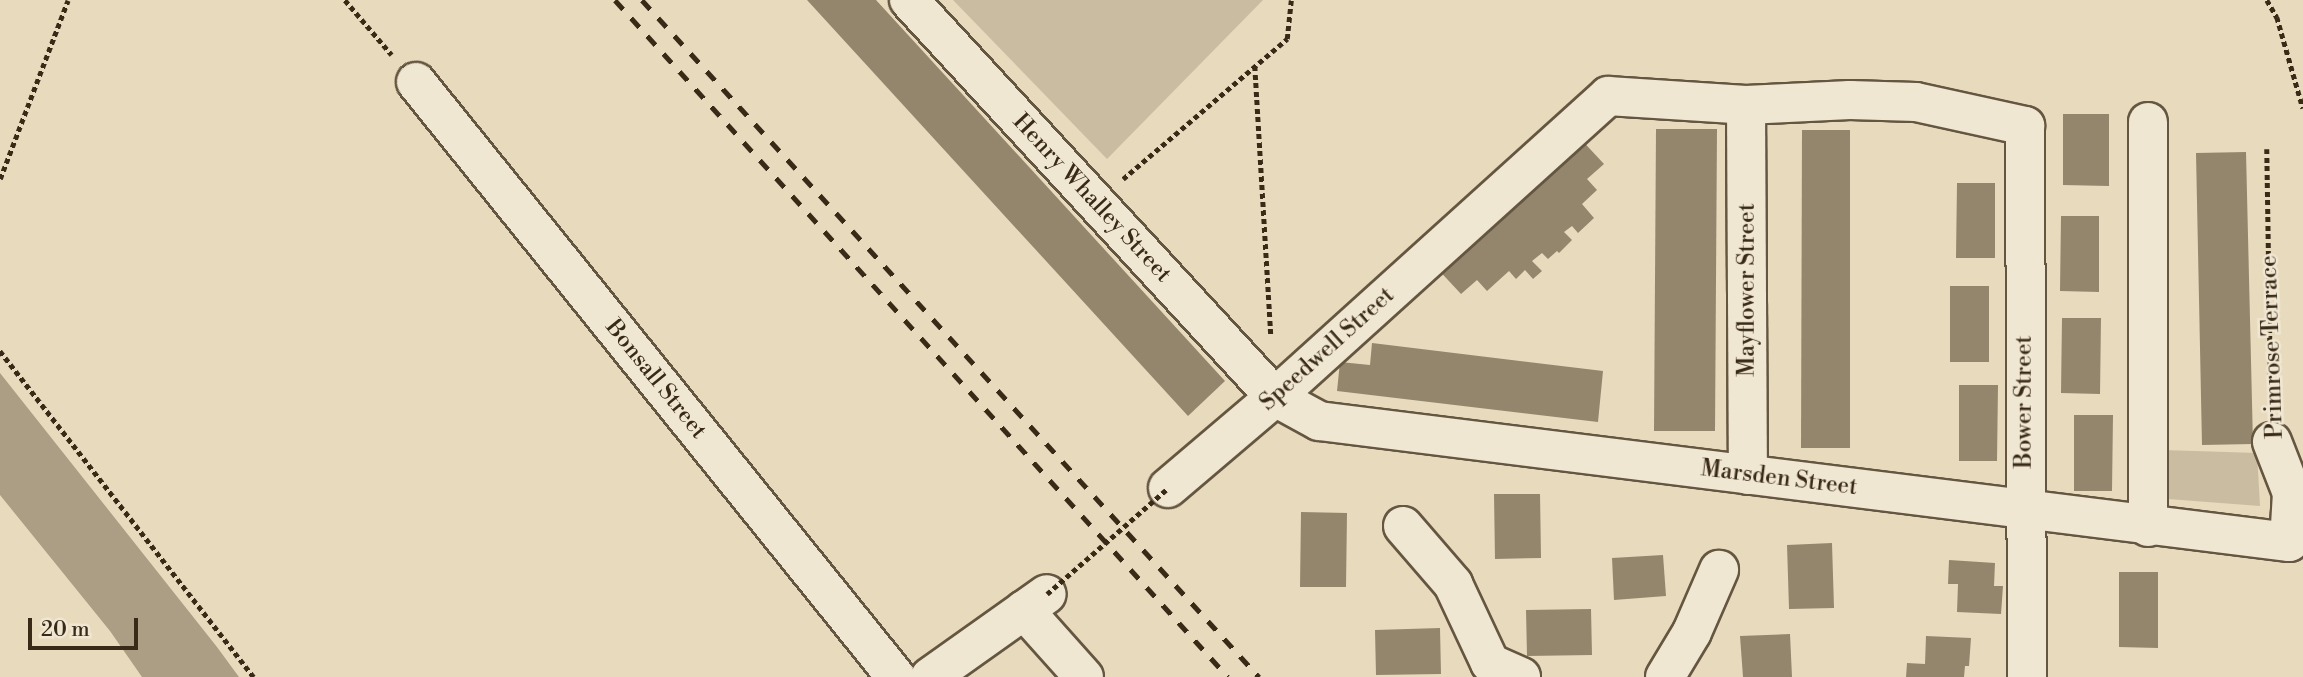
<!DOCTYPE html>
<html>
<head>
<meta charset="utf-8">
<style>
	body { margin:0 }
	#map { position:relative; width:2303px; height:677px; overflow:hidden; background:#e8dabc; font-family:"Libre Bodoni",serif }
	div>[style] { position:absolute }
	.green>* { inset:0; background:#cabca0 }
	.water>* { inset:0; background:#ac9e84 }
	.building>* { inset:0; background:#94866d }
	.path>* { height:4.5px; margin-top:-2.25px; transform-origin:0; background:repeating-linear-gradient(90deg,#392a18 0 5px,transparent 0 8.5px) }
	.roads { filter:drop-shadow(2px 0 #655641) drop-shadow(-2px 0 #655641) drop-shadow(0 2px #655641) drop-shadow(0 -2px #655641) }
	.minor>* { height:38px; margin:-19px; padding:0 19px; transform-origin:19px; border-radius:19px; background:#f0e7d3 }
	.rail>* { height:5px; margin-top:-2.5px; transform-origin:0; background:repeating-linear-gradient(90deg,#392a18 0 12px,transparent 0 24px) }
	.path-bridge>* { height:4.5px; margin-top:-2.25px; transform-origin:0; background:repeating-linear-gradient(90deg,#392a18 0 5px,transparent 0 8.5px) }
	span { translate:-50% -50%; white-space:nowrap; text-align:center; line-height:1.15; -webkit-text-stroke:5px #f0e7d3; paint-order:stroke }
	.street-label { font-size:23px; color:#392a18 }
	.scale { position:absolute; left:28px; top:618px; width:110px; height:32px; box-sizing:border-box; border:4px solid #392a18; border-top:0; padding-left:9px; font-size:21px; line-height:24px; white-space:nowrap; color:#392a18; -webkit-text-stroke:5px #f0e7d3; paint-order:stroke }
</style>
</head>
<body>
<div id="map">
	<div class="green">
		<div style="clip-path:polygon(953px 0,1263px 0,1107px 159px)"></div>
		<div style="clip-path:polygon(2163px 450px,2257px 453px,2260px 506px,2168px 499px)"></div>
	</div>
	<div class="water">
		<div style="clip-path:polygon(0 373px,217px 647px,239px 677px,142px 677px,110px 631px,0 495px)"></div>
	</div>
	<div class="building">
		<div style="clip-path:polygon(807px 0,876px 0,1225px 381px,1188px 416px)"></div>
		<div style="clip-path:polygon(2063px 114px,2109px 114px,2109px 186px,2063px 185px)"></div>
		<div style="clip-path:polygon(1656px 129px,1717px 129px,1715px 431px,1654px 431px)"></div>
		<div style="clip-path:polygon(1802px 130px,1850px 130px,1850px 448px,1801px 448px)"></div>
		<div style="clip-path:polygon(1577px 135px,1604px 164px,1587px 179px,1597px 190px,1582px 204px,1594px 218px,1578px 233px,1572px 226px,1564px 232px,1572px 240px,1559px 253px,1557px 251px,1548px 259px,1542px 253px,1532px 261px,1542px 271px,1533px 279px,1525px 270px,1516px 279px,1509px 271px,1487px 291px,1477px 280px,1461px 294px,1434px 265px)"></div>
		<div style="clip-path:polygon(2246px 152px,2253px 444px,2202px 445px,2196px 153px)"></div>
		<div style="clip-path:polygon(1957px 183px,1995px 183px,1995px 258px,1956px 258px)"></div>
		<div style="clip-path:polygon(2061px 216px,2099px 216px,2099px 292px,2060px 291px)"></div>
		<div style="clip-path:polygon(1950px 286px,1989px 286px,1989px 362px,1950px 362px)"></div>
		<div style="clip-path:polygon(2062px 318px,2101px 318px,2100px 394px,2061px 393px)"></div>
		<div style="clip-path:polygon(1372px 343px,1603px 371px,1598px 422px,1337px 391px,1340px 362px,1370px 365px)"></div>
		<div style="clip-path:polygon(1959px 385px,1998px 385px,1997px 461px,1959px 461px)"></div>
		<div style="clip-path:polygon(2074px 415px,2113px 415px,2112px 491px,2074px 491px)"></div>
		<div style="clip-path:polygon(1494px 494px,1540px 494px,1541px 558px,1495px 559px)"></div>
		<div style="clip-path:polygon(1301px 512px,1347px 513px,1346px 587px,1300px 587px)"></div>
		<div style="clip-path:polygon(1832px 543px,1834px 608px,1789px 609px,1787px 545px)"></div>
		<div style="clip-path:polygon(1663px 555px,1666px 596px,1614px 600px,1612px 558px)"></div>
		<div style="clip-path:polygon(1949px 560px,1995px 563px,1994px 586px,2003px 586px,2001px 614px,1957px 612px,1958px 584px,1948px 584px)"></div>
		<div style="clip-path:polygon(2119px 572px,2158px 572px,2158px 648px,2119px 647px)"></div>
		<div style="clip-path:polygon(1591px 609px,1592px 655px,1527px 656px,1526px 610px)"></div>
		<div style="clip-path:polygon(1440px 628px,1441px 674px,1376px 675px,1375px 630px)"></div>
		<div style="clip-path:polygon(1790px 634px,1792px 677px,1743px 677px,1740px 636px)"></div>
		<div style="clip-path:polygon(1926px 636px,1971px 638px,1969px 666px,1965px 666px,1964px 677px,1906px 677px,1907px 663px,1925px 664px)"></div>
	</div>
	<div class="path">
		<div style="left:345px;top:0;width:72px;rotate:49.5deg"></div>
		<div style="left:2267px;top:0;width:20px;rotate:60deg"></div>
		<div style="left:2277px;top:17px;width:95px;rotate:74.1deg"></div>
		<div style="left:1255px;top:66px;width:270px;rotate:86.6deg"></div>
		<div style="left:2267px;top:149px;width:258px;rotate:89.1deg"></div>
		<div style="left:0;top:179px;width:191px;rotate:-69.2deg"></div>
		<div style="left:1123px;top:179px;width:216px;rotate:-40.5deg"></div>
		<div style="left:1287px;top:39px;width:39px;rotate:-84deg"></div>
		<div style="left:0;top:351px;width:413px;rotate:52.1deg"></div>
	</div>
	<div class="roads">
		<div class="minor">
			<div style="left:909px;top:0;width:540px;rotate:47.33deg"></div>
			<div style="left:1275px;top:397px;width:50px;rotate:28.6deg"></div>
			<div style="left:1319px;top:421px;width:978px;rotate:7.11deg"></div>
			<div style="left:2289px;top:542px;width:49px;rotate:-86.5deg"></div>
			<div style="left:2292px;top:493px;width:55px;rotate:-111.4deg"></div>
			<div style="left:416px;top:82px;width:764px;rotate:51.11deg"></div>
			<div style="left:1746px;top:105px;width:370px;rotate:89.7deg"></div>
			<div style="left:1168px;top:488px;width:140px;rotate:-40.4deg"></div>
			<div style="left:1275px;top:397px;width:449px;rotate:-42.1deg"></div>
			<div style="left:1608px;top:96px;width:138px;rotate:3.7deg"></div>
			<div style="left:1746px;top:105px;width:104px;rotate:-2.8deg"></div>
			<div style="left:1850px;top:100px;width:66px;rotate:1.7deg"></div>
			<div style="left:1916px;top:102px;width:112px;rotate:12.4deg"></div>
			<div style="left:2025px;top:126px;width:551px;rotate:89.79deg"></div>
			<div style="left:1403px;top:526px;width:77px;rotate:49.2deg"></div>
			<div style="left:1453px;top:584px;width:87px;rotate:64.9deg"></div>
			<div style="left:1490px;top:663px;width:34px;rotate:24deg"></div>
			<div style="left:2148px;top:527px;width:405px;rotate:-90deg"></div>
			<div style="left:1024px;top:610px;width:90px;rotate:48.2deg"></div>
			<div style="left:930px;top:677px;width:143px;rotate:-35.4deg"></div>
			<div style="left:1665px;top:677px;width:52px;rotate:-59deg"></div>
			<div style="left:1692px;top:632px;width:68px;rotate:-66.5deg"></div>
		</div>
	</div>
	<div class="rail">
		<div style="left:615px;top:0;width:913px;rotate:47.84deg"></div>
		<div style="left:642px;top:0;width:916px;rotate:47.65deg"></div>
	</div>
	<div class="path-bridge">
		<div style="left:1047px;top:594px;width:161px;rotate:-41.2deg"></div>
	</div>
	<div class="street-label">
		<span style="left:1092px;top:198px;rotate:47deg">Henry Whalley Street</span>
		<span style="left:1747px;top:290px;rotate:-90deg">Mayflower Street</span>
		<span style="left:2272px;top:347px;rotate:-92deg">Primrose Terrace</span>
		<span style="left:1327px;top:349px;rotate:-42deg">Speedwell Street</span>
		<span style="left:656px;top:379px;rotate:51deg">Bonsall Street</span>
		<span style="left:2024px;top:402px;rotate:-90deg">Bower Street</span>
		<span style="left:1779px;top:478px;rotate:7deg">Marsden Street</span>
	</div>
	<div class="scale">20 m</div>
</div>
</body>
</html>
